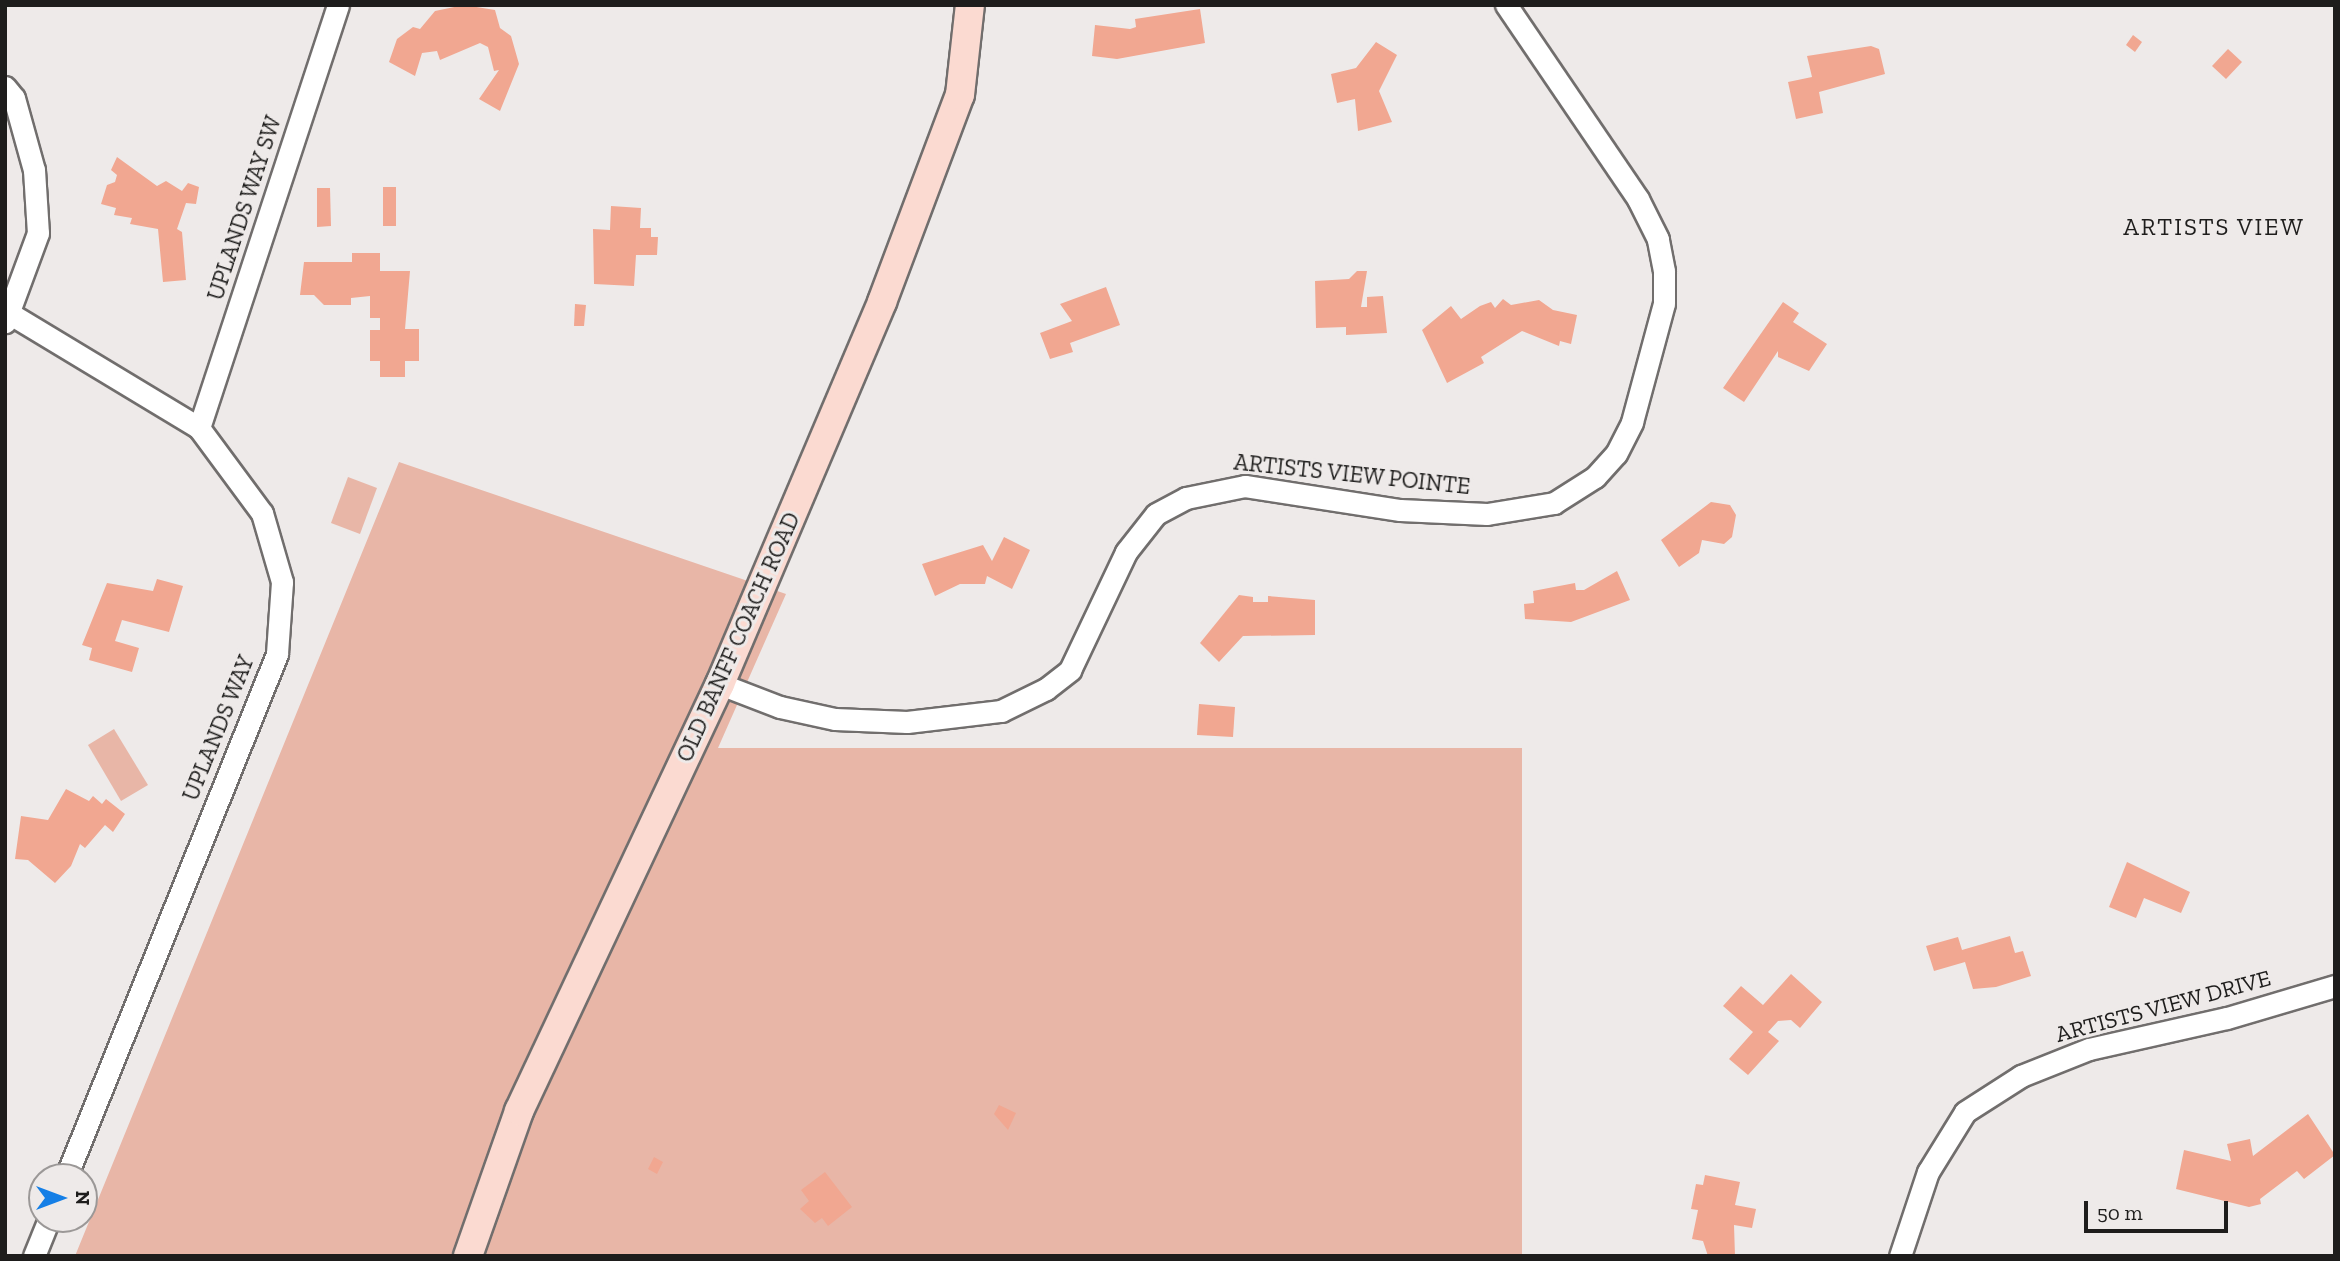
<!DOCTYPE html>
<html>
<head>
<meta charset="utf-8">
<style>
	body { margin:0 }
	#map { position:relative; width:2340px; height:1261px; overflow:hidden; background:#eeeae9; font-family:"Zilla Slab",serif }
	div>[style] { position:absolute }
	.green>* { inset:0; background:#e8b6a7 }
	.building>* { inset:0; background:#f1a791 }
	.roads { filter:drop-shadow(2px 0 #716e6d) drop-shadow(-2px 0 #716e6d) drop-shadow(0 2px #716e6d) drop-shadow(0 -2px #716e6d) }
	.minor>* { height:21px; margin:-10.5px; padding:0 10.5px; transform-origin:10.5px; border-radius:10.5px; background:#fff }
	.major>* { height:28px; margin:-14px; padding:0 14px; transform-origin:14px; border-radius:14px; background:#fbdad1 }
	span { translate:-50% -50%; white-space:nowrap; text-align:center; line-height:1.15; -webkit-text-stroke:6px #eeeae9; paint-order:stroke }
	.street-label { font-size:23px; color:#1e1d1c }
	.neighbourhood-label { font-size:24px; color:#1e1d1c; letter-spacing:2px }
	.frame { position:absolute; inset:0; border:7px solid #1e1d1c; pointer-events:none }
	.north { position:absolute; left:28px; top:1163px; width:70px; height:70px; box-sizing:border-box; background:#eeeae9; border:2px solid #9b9897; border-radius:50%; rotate:90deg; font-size:19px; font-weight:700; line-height:28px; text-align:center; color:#1e1d1c }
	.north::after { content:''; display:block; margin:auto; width:24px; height:32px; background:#157fe6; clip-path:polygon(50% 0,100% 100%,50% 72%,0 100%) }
	.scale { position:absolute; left:2084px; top:1201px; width:144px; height:32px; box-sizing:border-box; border:4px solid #1e1d1c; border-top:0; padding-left:9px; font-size:21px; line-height:24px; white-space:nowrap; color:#1e1d1c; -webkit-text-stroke:5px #eeeae9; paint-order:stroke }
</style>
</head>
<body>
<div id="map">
	<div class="green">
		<div style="clip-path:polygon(399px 462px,786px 594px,718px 748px,1522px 748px,1522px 1256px,75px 1256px)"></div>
		<div style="clip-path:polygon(348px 477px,377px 488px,360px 534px,331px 523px)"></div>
		<div style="clip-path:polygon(114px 729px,148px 785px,121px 801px,88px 745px)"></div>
	</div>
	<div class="building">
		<div style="clip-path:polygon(464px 5px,495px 10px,500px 28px,511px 36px,519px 64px,500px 111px,479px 99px,499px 70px,494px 71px,488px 47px,480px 43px,440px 60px,437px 51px,422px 53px,415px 76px,389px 62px,397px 39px,413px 27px,420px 29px,435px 11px)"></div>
		<div style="clip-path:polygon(1200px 9px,1205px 43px,1117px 59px,1092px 56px,1095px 25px,1130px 29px,1136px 27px,1135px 19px)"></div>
		<div style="clip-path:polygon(2133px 35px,2142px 42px,2135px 52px,2126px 45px)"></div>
		<div style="clip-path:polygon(1376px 42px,1397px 55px,1379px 91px,1392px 122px,1358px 131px,1355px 99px,1337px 103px,1331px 74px,1356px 68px)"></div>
		<div style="clip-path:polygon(1871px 46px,1879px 49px,1885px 74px,1819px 92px,1823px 113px,1796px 119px,1788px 82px,1812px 77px,1807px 56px)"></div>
		<div style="clip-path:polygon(2228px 49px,2242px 62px,2226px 79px,2212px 66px)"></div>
		<div style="clip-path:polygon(117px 157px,157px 186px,166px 181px,182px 191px,188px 183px,199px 187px,196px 204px,186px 203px,177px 229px,182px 232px,186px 280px,163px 282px,158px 229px,130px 224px,132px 218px,114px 215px,116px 208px,101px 204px,107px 185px,115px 182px,117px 175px,111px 170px)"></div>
		<div style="clip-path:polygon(383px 187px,396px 187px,396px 226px,383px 226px)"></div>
		<div style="clip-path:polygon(317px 188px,330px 188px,331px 226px,317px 227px)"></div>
		<div style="clip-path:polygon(611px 206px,641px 208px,640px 228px,651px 228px,651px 237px,658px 237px,657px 255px,636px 255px,634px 286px,594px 284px,593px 229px,610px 230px)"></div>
		<div style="clip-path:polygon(352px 253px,380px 253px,380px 271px,410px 271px,405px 329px,419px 329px,419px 361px,405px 361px,405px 377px,380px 377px,380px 361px,370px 361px,370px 330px,380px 330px,380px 318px,370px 318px,370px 296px,351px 298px,351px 305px,324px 305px,314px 295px,300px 295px,304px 262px,352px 262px)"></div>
		<div style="clip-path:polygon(1357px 271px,1367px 271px,1361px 307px,1367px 307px,1367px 297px,1383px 296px,1387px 333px,1346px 335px,1346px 327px,1316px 328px,1315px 281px,1349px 279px)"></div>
		<div style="clip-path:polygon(1106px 287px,1120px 325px,1070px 343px,1073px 352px,1050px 359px,1040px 333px,1072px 321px,1060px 304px)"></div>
		<div style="clip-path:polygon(1503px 299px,1511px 305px,1539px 300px,1553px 310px,1577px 315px,1571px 344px,1560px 341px,1559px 346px,1522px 331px,1481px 357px,1484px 363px,1447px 383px,1422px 330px,1451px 306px,1461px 319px,1480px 306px,1491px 302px,1495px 308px)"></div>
		<div style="clip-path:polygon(1783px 302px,1799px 313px,1793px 322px,1827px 344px,1809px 371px,1778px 357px,1778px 351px,1744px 402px,1723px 388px)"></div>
		<div style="clip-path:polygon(575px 304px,586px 305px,584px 326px,574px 326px)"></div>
		<div style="clip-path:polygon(1711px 502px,1730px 505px,1736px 515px,1732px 537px,1724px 544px,1702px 540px,1699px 553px,1679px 567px,1661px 540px)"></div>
		<div style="clip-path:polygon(1004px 537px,1030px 550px,1012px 589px,987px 576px,985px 584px,960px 584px,935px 596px,922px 564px,983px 545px,992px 561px)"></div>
		<div style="clip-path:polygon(1617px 571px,1630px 600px,1571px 622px,1525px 619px,1524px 604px,1534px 603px,1533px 591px,1575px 583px,1576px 590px,1584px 590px)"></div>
		<div style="clip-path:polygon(157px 579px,183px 586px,169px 632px,122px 620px,115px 641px,139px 648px,132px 672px,89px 660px,92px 648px,82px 645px,107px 583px,153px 591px)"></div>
		<div style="clip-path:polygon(1239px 595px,1253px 597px,1253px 602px,1268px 602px,1268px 596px,1315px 600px,1315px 635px,1243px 636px,1219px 662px,1200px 643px)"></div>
		<div style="clip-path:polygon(1199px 704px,1235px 707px,1233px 737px,1197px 735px)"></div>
		<div style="clip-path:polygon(66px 789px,89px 801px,93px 796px,102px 804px,106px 799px,125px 814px,113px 832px,105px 825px,85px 848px,80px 844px,71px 866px,55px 883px,28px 860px,15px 859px,21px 816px,48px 820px)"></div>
		<div style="clip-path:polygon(2127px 862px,2190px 892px,2181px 913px,2144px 898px,2136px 918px,2109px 907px)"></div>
		<div style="clip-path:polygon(2010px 936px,2015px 953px,2023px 951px,2031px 976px,1996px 987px,1973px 989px,1965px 962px,1934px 971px,1926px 946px,1958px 937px,1962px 950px)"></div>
		<div style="clip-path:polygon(1791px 974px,1822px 1002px,1800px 1028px,1791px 1020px,1778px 1021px,1768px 1032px,1779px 1041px,1748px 1075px,1729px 1059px,1753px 1032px,1723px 1006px,1741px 986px,1763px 1005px)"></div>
		<div style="clip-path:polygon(999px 1105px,1016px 1113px,1008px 1130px,994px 1114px)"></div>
		<div style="clip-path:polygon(2308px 1114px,2335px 1155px,2304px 1179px,2297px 1171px,2260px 1199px,2261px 1204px,2249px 1207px,2176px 1189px,2184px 1150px,2231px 1161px,2227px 1144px,2250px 1139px,2253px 1156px)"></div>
		<div style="clip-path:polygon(654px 1157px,663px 1162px,657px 1174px,648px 1169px)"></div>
		<div style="clip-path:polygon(825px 1172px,852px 1207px,828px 1226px,822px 1218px,815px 1223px,800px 1209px,809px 1201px,801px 1190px)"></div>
		<div style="clip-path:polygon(1705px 1175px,1740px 1182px,1735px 1205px,1756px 1209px,1752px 1228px,1734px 1225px,1735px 1256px,1708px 1256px,1703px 1241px,1692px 1239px,1698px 1210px,1691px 1209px,1696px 1184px,1703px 1185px)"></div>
	</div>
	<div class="roads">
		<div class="minor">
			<div style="left:5px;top:87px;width:14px;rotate:51deg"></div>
			<div style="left:14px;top:98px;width:75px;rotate:74.5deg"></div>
			<div style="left:34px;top:170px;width:63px;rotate:86.4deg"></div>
			<div style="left:38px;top:233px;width:95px;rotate:110.3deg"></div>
			<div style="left:12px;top:315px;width:218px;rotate:31.1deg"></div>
			<div style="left:199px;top:428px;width:106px;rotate:53.5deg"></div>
			<div style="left:262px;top:513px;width:72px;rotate:73.8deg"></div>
			<div style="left:282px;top:582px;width:72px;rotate:94deg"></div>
			<div style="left:277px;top:654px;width:564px;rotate:111.97deg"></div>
			<div style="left:199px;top:428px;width:445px;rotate:-71.8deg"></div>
			<div style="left:720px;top:684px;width:64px;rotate:21deg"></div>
			<div style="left:780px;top:707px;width:56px;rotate:12.3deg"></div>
			<div style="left:835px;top:719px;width:72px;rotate:2.4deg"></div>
			<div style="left:907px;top:722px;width:95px;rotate:-6.7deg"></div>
			<div style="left:1001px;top:711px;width:50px;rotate:-26.1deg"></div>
			<div style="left:1046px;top:689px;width:31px;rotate:-38deg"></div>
			<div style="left:1070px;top:670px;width:131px;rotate:-64.6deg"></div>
			<div style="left:1126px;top:552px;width:48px;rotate:-51.7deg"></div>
			<div style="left:1156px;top:514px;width:34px;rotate:-28deg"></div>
			<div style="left:1186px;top:498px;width:60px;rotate:-11.5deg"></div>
			<div style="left:1245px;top:486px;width:157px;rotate:8.8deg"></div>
			<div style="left:1400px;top:510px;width:87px;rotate:2.6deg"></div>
			<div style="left:1487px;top:514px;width:68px;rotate:-9.3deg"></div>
			<div style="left:1554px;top:503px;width:49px;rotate:-32.4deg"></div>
			<div style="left:1595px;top:477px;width:31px;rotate:-48deg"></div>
			<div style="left:1616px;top:454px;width:36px;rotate:-63deg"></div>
			<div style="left:1632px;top:422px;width:123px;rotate:-74.9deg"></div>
			<div style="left:1664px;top:303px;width:32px;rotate:-90deg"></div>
			<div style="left:1664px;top:271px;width:33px;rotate:-101deg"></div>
			<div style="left:1658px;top:239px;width:45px;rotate:-116.6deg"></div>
			<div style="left:1638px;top:199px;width:235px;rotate:-124.2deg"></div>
			<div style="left:34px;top:1256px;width:40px;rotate:-68deg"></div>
			<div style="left:1900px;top:1256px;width:89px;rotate:-71.6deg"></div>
			<div style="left:1928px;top:1172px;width:70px;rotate:-58.3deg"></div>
			<div style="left:1965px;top:1112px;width:67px;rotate:-32.7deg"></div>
			<div style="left:2021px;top:1076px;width:73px;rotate:-21.7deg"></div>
			<div style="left:2089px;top:1049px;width:141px;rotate:-12.7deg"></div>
			<div style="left:2227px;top:1018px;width:113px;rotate:-16.5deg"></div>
		</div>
		<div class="major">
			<div style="left:468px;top:1256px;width:154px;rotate:-70.6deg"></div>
			<div style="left:519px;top:1111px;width:472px;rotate:-64.8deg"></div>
			<div style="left:720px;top:684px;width:415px;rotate:-67deg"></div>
			<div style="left:882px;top:302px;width:221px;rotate:-69.4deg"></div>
			<div style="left:960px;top:95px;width:91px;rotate:-83.7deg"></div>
		</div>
	</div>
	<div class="street-label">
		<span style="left:244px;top:208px;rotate:-72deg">UPLANDS WAY SW</span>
		<span style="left:1352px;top:474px;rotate:6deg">ARTISTS VIEW POINTE</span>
		<span style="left:738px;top:637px;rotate:-66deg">OLD BANFF COACH ROAD</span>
		<span style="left:218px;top:728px;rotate:-68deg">UPLANDS WAY</span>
		<span style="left:2163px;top:1006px;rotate:-15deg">ARTISTS VIEW DRIVE</span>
	</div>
	<div class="neighbourhood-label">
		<span style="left:2214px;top:227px">ARTISTS VIEW</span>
	</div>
	<div class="frame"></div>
	<div class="north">N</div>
	<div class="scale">50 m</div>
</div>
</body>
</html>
